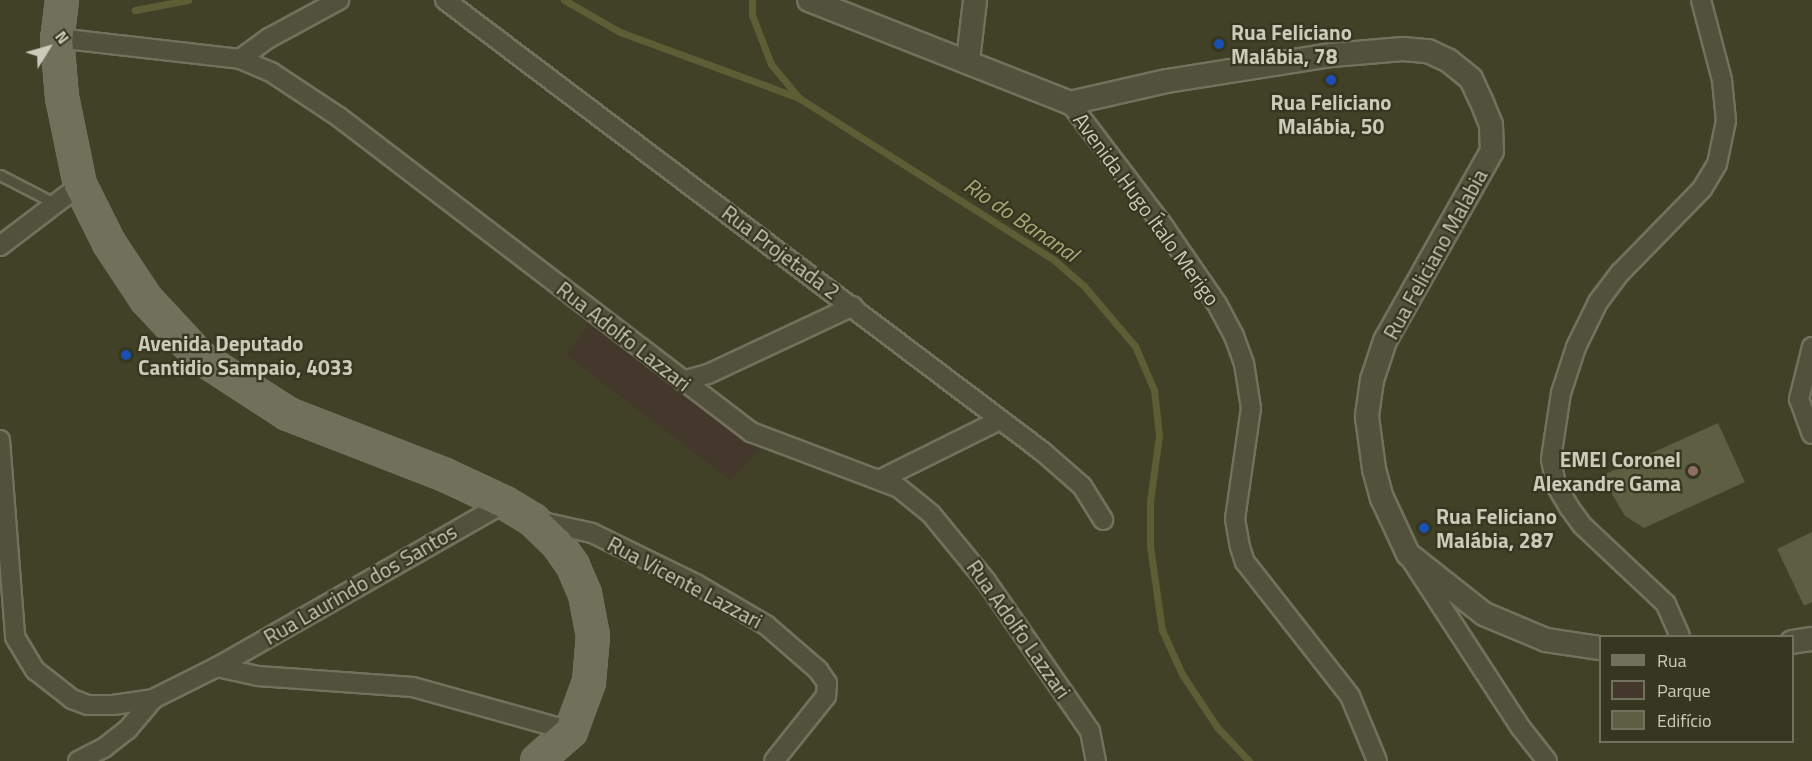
<!DOCTYPE html>
<html>
<head>
<meta charset="utf-8">
<style>
	body { margin:0 }
	#map { position:relative; width:1812px; height:761px; overflow:hidden; background:#414128; font-family:"Titillium Web",sans-serif }
	div>[style] { position:absolute }
	.green>* { inset:0; background:#44382c }
	.stream>* { height:7px; margin:-3.5px; padding:0 3.5px; transform-origin:3.5px; border-radius:3.5px; background:#5e5e36 }
	.building>* { inset:0; background:#5e5e42 }
	.roads { filter:drop-shadow(2px 0 #71715d) drop-shadow(-2px 0 #71715d) drop-shadow(0 2px #71715d) drop-shadow(0 -2px #71715d) }
	.service>* { height:9px; margin:-4.5px; padding:0 4.5px; transform-origin:4.5px; border-radius:4.5px; background:#51513c }
	.minor>* { height:18px; margin:-9px; padding:0 9px; transform-origin:9px; border-radius:9px; background:#51513c }
	.tertiary>* { height:22px; margin:-11px; padding:0 11px; transform-origin:11px; border-radius:11px; background:#51513c }
	.primary>* { height:30px; margin:-15px; padding:0 15px; transform-origin:15px; border-radius:15px; background:#70715a }
	.dots>* { width:16px; height:16px; translate:-50% -50%; box-sizing:border-box; border:3px solid #363621; border-radius:50% }
	span { translate:-50% -50%; white-space:nowrap; text-align:center; line-height:1.15; -webkit-text-stroke:4.5px #363621; paint-order:stroke }
	.poi-label { font-size:21px; color:#cacbb9; font-weight:700 }
	.left { translate:0 -50%; text-align:left }
	.right { translate:-100% -50%; text-align:right }
	.street-label { font-size:21px; color:#cacbb9 }
	.water-label { font-size:22px; color:#a8a875; font-style:italic }
	.legend { position:absolute; left:1599px; top:635px; width:195px; height:108px; box-sizing:border-box; background:#363621; border:2px solid #71725e; margin:0; padding:8px 10px; list-style:none; font-size:18px; color:#cacbb9 }
	.legend li { display:flex; align-items:center; gap:12px; height:30px }
	.legend b { width:30px; border:2px solid #71725e }
	.north { position:absolute; left:18px; top:18px; width:60px; height:60px; -webkit-text-stroke:4px #363621; paint-order:stroke; rotate:53deg; font-size:16px; font-weight:700; line-height:24px; text-align:center; color:#cacbb9 }
	.north::after { content:''; display:block; margin:auto; width:21px; height:27px; background:#cacbb9; clip-path:polygon(50% 0,100% 100%,50% 72%,0 100%) }
</style>
</head>
<body>
<div id="map">
	<div class="green">
		<div style="clip-path:polygon(594px 316px,760px 448px,731px 481px,566px 355px)"></div>
	</div>
	<div class="stream">
		<div style="left:564px;top:0;width:64px;rotate:29.7deg"></div>
		<div style="left:620px;top:32px;width:191px;rotate:20.2deg"></div>
		<div style="left:752px;top:0;width:15px;rotate:90deg"></div>
		<div style="left:752px;top:15px;width:53px;rotate:68.8deg"></div>
		<div style="left:771px;top:64px;width:44px;rotate:50.5deg"></div>
		<div style="left:799px;top:98px;width:301px;rotate:32.4deg"></div>
		<div style="left:1053px;top:259px;width:41px;rotate:41.1deg"></div>
		<div style="left:1084px;top:286px;width:79px;rotate:49.6deg"></div>
		<div style="left:1135px;top:346px;width:48px;rotate:66.6deg"></div>
		<div style="left:1154px;top:390px;width:45px;rotate:83.7deg"></div>
		<div style="left:1159px;top:435px;width:68px;rotate:97.7deg"></div>
		<div style="left:1150px;top:502px;width:44px;rotate:90deg"></div>
		<div style="left:1150px;top:546px;width:85px;rotate:81.9deg"></div>
		<div style="left:1162px;top:630px;width:48px;rotate:65.6deg"></div>
		<div style="left:1182px;top:674px;width:64px;rotate:56.6deg"></div>
		<div style="left:1217px;top:727px;width:47px;rotate:46.7deg"></div>
		<div style="left:135px;top:10px;width:54px;rotate:-10.7deg"></div>
	</div>
	<div class="building">
		<div style="clip-path:polygon(1718px 423px,1745px 482px,1644px 528px,1625px 516px,1601px 476px)"></div>
		<div style="clip-path:polygon(1812px 532px,1812px 602px,1804px 606px,1777px 549px)"></div>
	</div>
	<div class="roads">
		<div class="service">
			<div style="left:0;top:175px;width:61px;rotate:27.4deg"></div>
		</div>
		<div class="minor">
			<div style="left:445px;top:0;width:750px;rotate:37.08deg"></div>
			<div style="left:1043px;top:452px;width:52px;rotate:41.1deg"></div>
			<div style="left:1082px;top:486px;width:40px;rotate:58deg"></div>
			<div style="left:57px;top:38px;width:184px;rotate:6.5deg"></div>
			<div style="left:240px;top:59px;width:34px;rotate:23deg"></div>
			<div style="left:271px;top:72px;width:82px;rotate:33.5deg"></div>
			<div style="left:339px;top:117px;width:519px;rotate:37.4deg"></div>
			<div style="left:751px;top:432px;width:158px;rotate:20.7deg"></div>
			<div style="left:899px;top:488px;width:41px;rotate:39.1deg"></div>
			<div style="left:931px;top:514px;width:87px;rotate:50.6deg"></div>
			<div style="left:986px;top:581px;width:183px;rotate:55.3deg"></div>
			<div style="left:1090px;top:731px;width:31px;rotate:79deg"></div>
			<div style="left:240px;top:59px;width:36px;rotate:-36deg"></div>
			<div style="left:269px;top:38px;width:80px;rotate:-28.5deg"></div>
			<div style="left:1070px;top:103px;width:156px;rotate:52.8deg"></div>
			<div style="left:1164px;top:227px;width:93px;rotate:55.5deg"></div>
			<div style="left:1217px;top:304px;width:36px;rotate:62deg"></div>
			<div style="left:1234px;top:336px;width:29px;rotate:70deg"></div>
			<div style="left:1244px;top:363px;width:46px;rotate:81.2deg"></div>
			<div style="left:1251px;top:408px;width:112px;rotate:98.2deg"></div>
			<div style="left:1235px;top:519px;width:28px;rotate:80deg"></div>
			<div style="left:1240px;top:547px;width:16px;rotate:72deg"></div>
			<div style="left:1245px;top:562px;width:170px;rotate:51.9deg"></div>
			<div style="left:1350px;top:696px;width:70px;rotate:67.4deg"></div>
			<div style="left:0;top:246px;width:101px;rotate:-37.3deg"></div>
			<div style="left:1812px;top:347px;width:54px;rotate:104deg"></div>
			<div style="left:1799px;top:399px;width:37px;rotate:70deg"></div>
			<div style="left:683px;top:381px;width:26px;rotate:-16deg"></div>
			<div style="left:708px;top:374px;width:160px;rotate:-25.1deg"></div>
			<div style="left:0;top:440px;width:198px;rotate:85.6deg"></div>
			<div style="left:15px;top:637px;width:39px;rotate:59deg"></div>
			<div style="left:35px;top:670px;width:47px;rotate:38.1deg"></div>
			<div style="left:72px;top:699px;width:17px;rotate:21deg"></div>
			<div style="left:88px;top:705px;width:25px"></div>
			<div style="left:113px;top:705px;width:40px;rotate:-8.5deg"></div>
			<div style="left:153px;top:699px;width:72px;rotate:-26.6deg"></div>
			<div style="left:217px;top:667px;width:42px;rotate:12.4deg"></div>
			<div style="left:258px;top:676px;width:155px;rotate:4.1deg"></div>
			<div style="left:413px;top:687px;width:164px;rotate:15.6deg"></div>
			<div style="left:881px;top:479px;width:131px;rotate:-26.4deg"></div>
			<div style="left:538px;top:521px;width:55px;rotate:12.5deg"></div>
			<div style="left:592px;top:533px;width:116px;rotate:26.1deg"></div>
			<div style="left:696px;top:584px;width:81px;rotate:30.4deg"></div>
			<div style="left:766px;top:625px;width:69px;rotate:40.9deg"></div>
			<div style="left:818px;top:670px;width:16px;rotate:55deg"></div>
			<div style="left:827px;top:683px;width:13px;rotate:94deg"></div>
			<div style="left:826px;top:696px;width:83px;rotate:128.7deg"></div>
			<div style="left:1412px;top:561px;width:199px;rotate:56.9deg"></div>
			<div style="left:1521px;top:728px;width:42px;rotate:51.8deg"></div>
			<div style="left:1680px;top:636px;width:35px;rotate:-114deg"></div>
			<div style="left:1666px;top:604px;width:115px;rotate:-136.8deg"></div>
			<div style="left:1582px;top:525px;width:22px;rotate:-126deg"></div>
			<div style="left:1569px;top:507px;width:26px;rotate:-121deg"></div>
			<div style="left:1556px;top:485px;width:26px;rotate:-101deg"></div>
			<div style="left:1551px;top:459px;width:67px;rotate:-81.4deg"></div>
			<div style="left:1561px;top:393px;width:48px;rotate:-71.9deg"></div>
			<div style="left:1576px;top:347px;width:50px;rotate:-63.9deg"></div>
			<div style="left:1598px;top:302px;width:38px;rotate:-53deg"></div>
			<div style="left:1621px;top:272px;width:116px;rotate:-45.7deg"></div>
			<div style="left:1702px;top:189px;width:29px;rotate:-59deg"></div>
			<div style="left:1717px;top:164px;width:44px;rotate:-78.2deg"></div>
			<div style="left:1726px;top:121px;width:41px;rotate:-95.6deg"></div>
			<div style="left:1722px;top:80px;width:83px;rotate:-104.7deg"></div>
			<div style="left:217px;top:667px;width:331px;rotate:-29.7deg"></div>
			<div style="left:78px;top:761px;width:30px;rotate:-27deg"></div>
			<div style="left:105px;top:747px;width:29px;rotate:-38deg"></div>
			<div style="left:128px;top:729px;width:39px;rotate:-50deg"></div>
		</div>
		<div class="tertiary">
			<div style="left:809px;top:0;width:281px;rotate:21.5deg"></div>
			<div style="left:1070px;top:103px;width:99px;rotate:-12.8deg"></div>
			<div style="left:1167px;top:81px;width:167px;rotate:-9deg"></div>
			<div style="left:1332px;top:55px;width:71px;rotate:-4.8deg"></div>
			<div style="left:1403px;top:49px;width:25px;rotate:5deg"></div>
			<div style="left:1428px;top:51px;width:23px;rotate:25deg"></div>
			<div style="left:1449px;top:61px;width:28px;rotate:39deg"></div>
			<div style="left:1471px;top:79px;width:23px;rotate:65deg"></div>
			<div style="left:1481px;top:100px;width:27px;rotate:68deg"></div>
			<div style="left:1491px;top:125px;width:26px;rotate:88deg"></div>
			<div style="left:1492px;top:151px;width:218px;rotate:119.4deg"></div>
			<div style="left:1385px;top:341px;width:41px;rotate:108.4deg"></div>
			<div style="left:1372px;top:380px;width:37px;rotate:98deg"></div>
			<div style="left:1367px;top:417px;width:52px;rotate:82.3deg"></div>
			<div style="left:1374px;top:469px;width:30px;rotate:75deg"></div>
			<div style="left:1382px;top:498px;width:62px;rotate:65.1deg"></div>
			<div style="left:1408px;top:554px;width:97px;rotate:38.3deg"></div>
			<div style="left:1484px;top:614px;width:67px;rotate:22.8deg"></div>
			<div style="left:1546px;top:640px;width:55px;rotate:8.4deg"></div>
			<div style="left:968px;top:60px;width:60px;rotate:-83.3deg"></div>
			<div style="left:1792px;top:642px;width:20px;rotate:-9deg"></div>
		</div>
		<div class="primary">
			<div style="left:62px;top:0;width:38px;rotate:97deg"></div>
			<div style="left:57px;top:38px;width:59px;rotate:85.2deg"></div>
			<div style="left:62px;top:97px;width:90px;rotate:78.4deg"></div>
			<div style="left:80px;top:185px;width:65px;rotate:63.4deg"></div>
			<div style="left:109px;top:243px;width:67px;rotate:56.5deg"></div>
			<div style="left:146px;top:299px;width:79px;rotate:47deg"></div>
			<div style="left:200px;top:357px;width:105px;rotate:32.9deg"></div>
			<div style="left:288px;top:414px;width:168px;rotate:21.2deg"></div>
			<div style="left:445px;top:475px;width:66px;rotate:25deg"></div>
			<div style="left:505px;top:503px;width:33px;rotate:31deg"></div>
			<div style="left:533px;top:520px;width:33px;rotate:44deg"></div>
			<div style="left:557px;top:543px;width:28px;rotate:55deg"></div>
			<div style="left:573px;top:566px;width:30px;rotate:67deg"></div>
			<div style="left:585px;top:594px;width:43px;rotate:79.2deg"></div>
			<div style="left:593px;top:636px;width:46px;rotate:95deg"></div>
			<div style="left:589px;top:682px;width:52px;rotate:110.2deg"></div>
			<div style="left:571px;top:731px;width:45px;rotate:138.6deg"></div>
		</div>
	</div>
	<div class="dots">
		<div style="left:1219px;top:44px;background:#1a4fb4"></div>
		<div style="left:1331px;top:80px;background:#1a4fb4"></div>
		<div style="left:126px;top:355px;background:#1a4fb4"></div>
		<div style="left:1693px;top:471px;background:#8d6e63"></div>
		<div style="left:1424px;top:528px;background:#1a4fb4"></div>
	</div>
	<div class="poi-label">
		<span class="left" style="left:1231px;top:44px">Rua Feliciano<br>Malábia, 78</span>
		<span style="left:1331px;top:114px">Rua Feliciano<br>Malábia, 50</span>
		<span class="left" style="left:138px;top:355px">Avenida Deputado<br>Cantidio Sampaio, 4033</span>
		<span class="right" style="left:1681px;top:471px">EMEI Coronel<br>Alexandre Gama</span>
		<span class="left" style="left:1436px;top:528px">Rua Feliciano<br>Malábia, 287</span>
	</div>
	<div class="street-label">
		<span style="left:1147px;top:209px;rotate:54deg">Avenida Hugo Ítalo Merigo</span>
		<span style="left:781px;top:252px;rotate:37deg">Rua Projetada 2</span>
		<span style="left:1435px;top:254px;rotate:-61deg">Rua Feliciano Malabia</span>
		<span style="left:624px;top:336px;rotate:38deg">Rua Adolfo Lazzari</span>
		<span style="left:685px;top:582px;rotate:28deg">Rua Vicente Lazzari</span>
		<span style="left:360px;top:584px;rotate:-30deg">Rua Laurindo dos Santos</span>
		<span style="left:1019px;top:629px;rotate:55deg">Rua Adolfo Lazzari</span>
	</div>
	<div class="water-label">
		<span style="left:1021px;top:220px;rotate:34deg">Rio do Bananal</span>
	</div>
	<ul class="legend">
	<li><b style="height:8px;background:#70715a"></b>Rua</li>
	<li><b style="height:16px;background:#44382c"></b>Parque</li>
	<li><b style="height:16px;background:#5e5e42"></b>Edifício</li>
	</ul>
	<div class="north">N</div>
</div>
</body>
</html>
